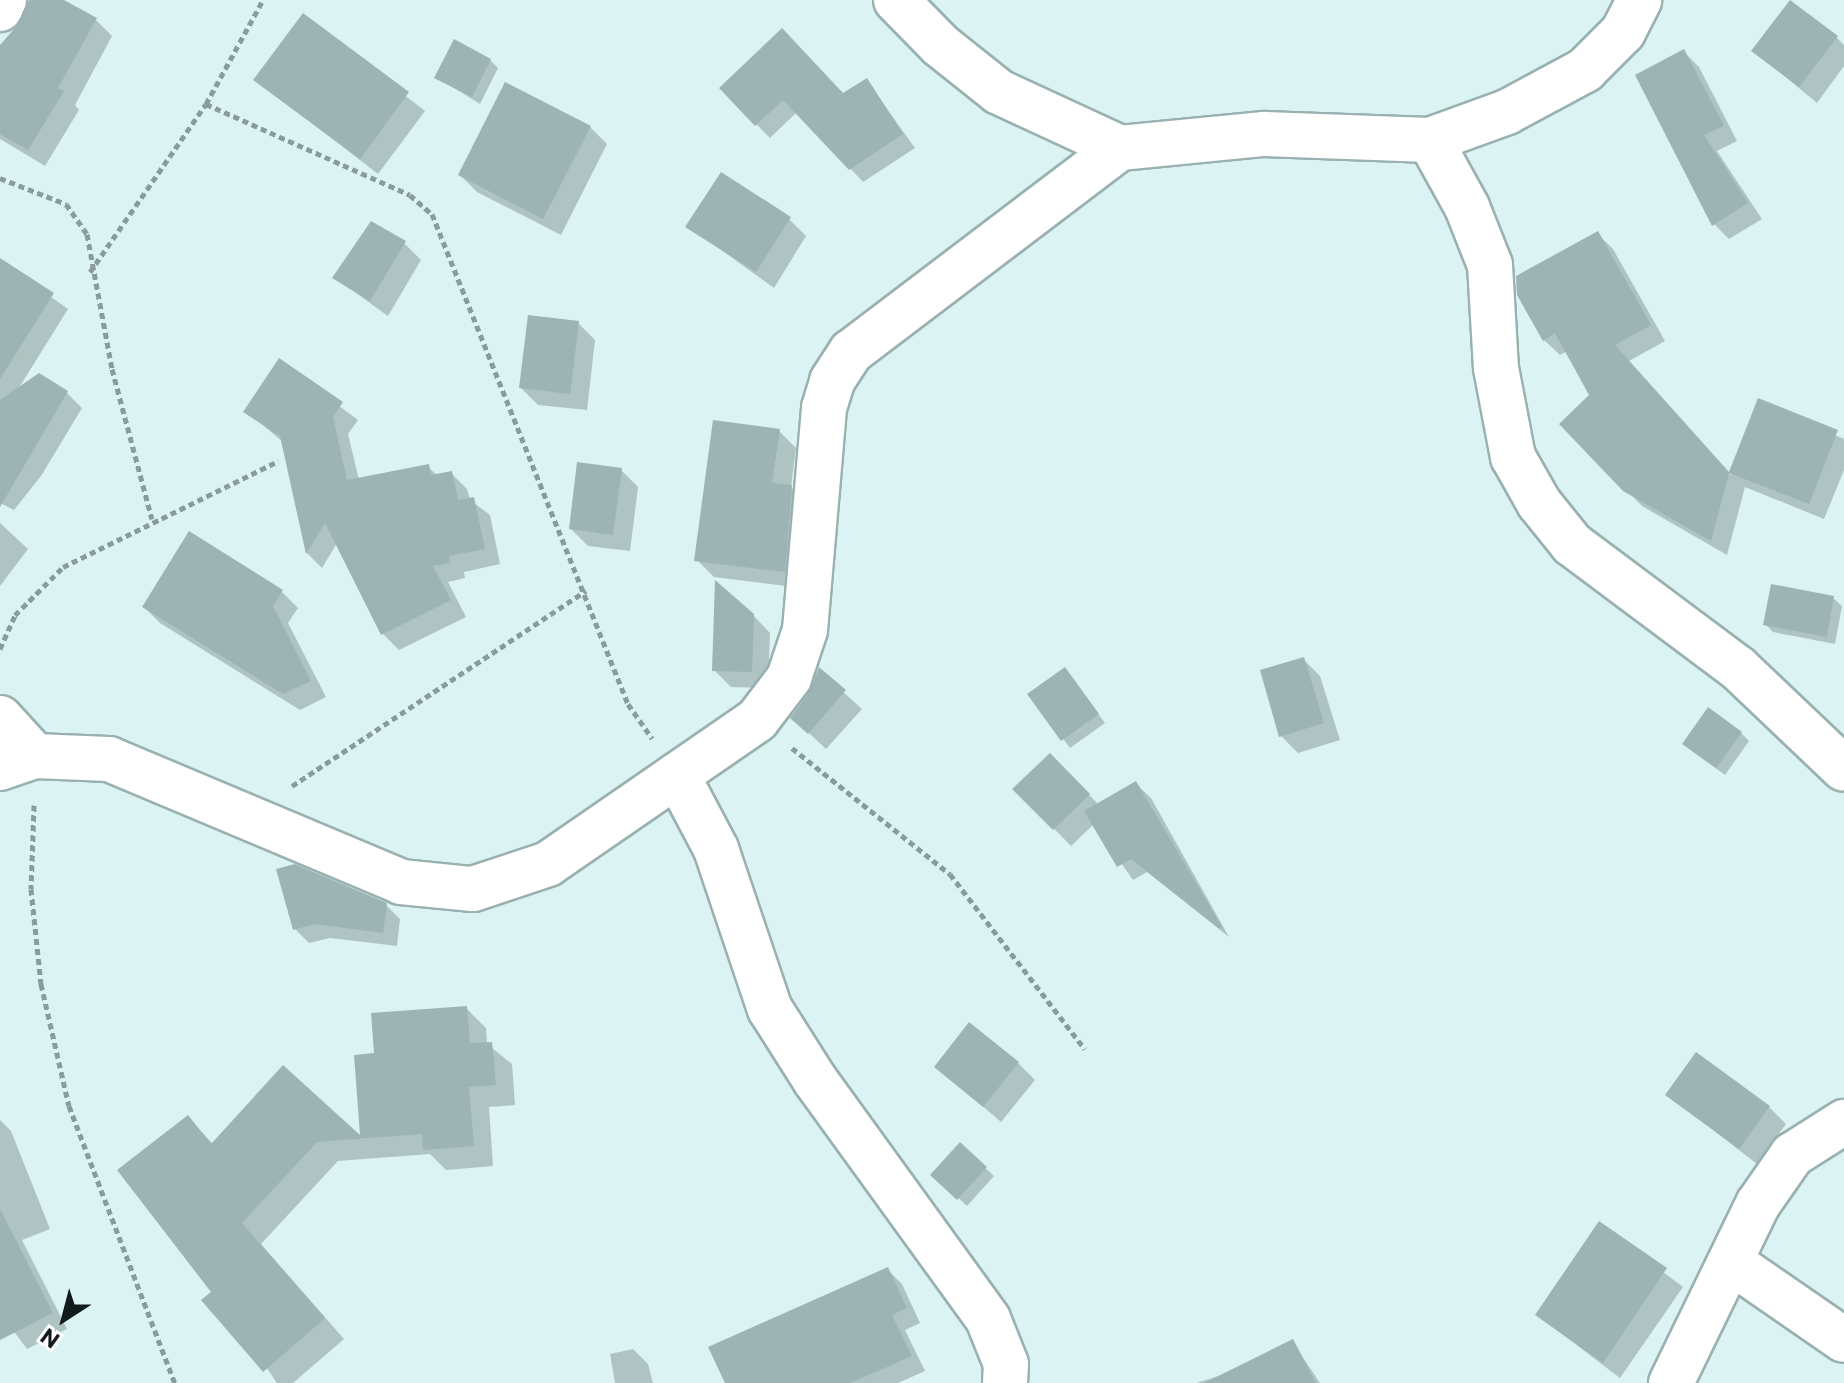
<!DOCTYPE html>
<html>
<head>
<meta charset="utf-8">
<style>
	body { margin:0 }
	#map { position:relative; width:1844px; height:1383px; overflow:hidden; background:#dbf4f3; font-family:Commissioner,sans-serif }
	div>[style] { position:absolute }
	.shadow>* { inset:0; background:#0003 }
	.building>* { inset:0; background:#9cb4b3 }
	.path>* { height:5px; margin-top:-2.5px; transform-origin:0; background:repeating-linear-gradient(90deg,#899c9b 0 6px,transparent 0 10px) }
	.roads { filter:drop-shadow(2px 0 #99b1b0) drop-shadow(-2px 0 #99b1b0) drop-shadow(0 2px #99b1b0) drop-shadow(0 -2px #99b1b0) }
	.street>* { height:44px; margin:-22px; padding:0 22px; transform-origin:22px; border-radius:22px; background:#fff }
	span { translate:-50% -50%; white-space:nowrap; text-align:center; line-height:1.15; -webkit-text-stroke:6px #fff; paint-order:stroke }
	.north { position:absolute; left:24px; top:1279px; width:80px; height:80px; -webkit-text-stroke:6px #fff; paint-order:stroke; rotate:216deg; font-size:22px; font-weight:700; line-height:32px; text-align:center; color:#121b1b }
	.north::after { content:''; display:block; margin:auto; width:28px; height:36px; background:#121b1b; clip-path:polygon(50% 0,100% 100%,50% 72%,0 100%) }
</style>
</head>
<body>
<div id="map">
	<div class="shadow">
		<div style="clip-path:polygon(31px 0,60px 0,95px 19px,112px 36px,75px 105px,79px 110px,45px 166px,0 139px,0 48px,25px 20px)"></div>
		<div style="clip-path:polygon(304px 16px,425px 111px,378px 174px,256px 80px)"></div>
		<div style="clip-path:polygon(1836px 37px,1844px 45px,1844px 66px,1817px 103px,1754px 51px)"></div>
		<div style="clip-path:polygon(1684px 52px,1699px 67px,1737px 141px,1717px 151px,1762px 219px,1729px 239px,1714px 224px)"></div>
		<div style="clip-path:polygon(490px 60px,498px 68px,480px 104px,436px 77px)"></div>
		<div style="clip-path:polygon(867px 81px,915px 148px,863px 182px,797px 112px,770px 138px,721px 88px,844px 95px)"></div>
		<div style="clip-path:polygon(590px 127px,607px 144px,561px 235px,477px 192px,460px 175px)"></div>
		<div style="clip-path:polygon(789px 219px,806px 236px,774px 288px,688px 226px)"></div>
		<div style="clip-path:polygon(1598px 234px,1613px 249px,1665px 341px,1629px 361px,1731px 475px,1759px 401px,1844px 439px,1844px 470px,1824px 519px,1745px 487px,1727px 555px,1642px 506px,1562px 424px,1591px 395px,1567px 351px,1560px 355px,1544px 340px)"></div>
		<div style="clip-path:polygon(404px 243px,421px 260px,388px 316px,335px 278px)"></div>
		<div style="clip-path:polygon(0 261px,68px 309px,17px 391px,67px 393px,82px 408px,41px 476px,14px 510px,0 503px)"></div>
		<div style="clip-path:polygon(578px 323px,595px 340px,587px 410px,538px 405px,521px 388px)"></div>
		<div style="clip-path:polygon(279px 361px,358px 420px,348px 434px,359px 480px,428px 467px,438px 476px,451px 473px,467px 489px,470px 500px,490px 515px,500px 564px,464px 572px,465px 578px,448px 582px,466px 617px,399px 650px,383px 634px,337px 543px,322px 568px,307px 553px,283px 442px,246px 411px)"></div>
		<div style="clip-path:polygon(779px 431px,796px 448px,791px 487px,808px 504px,801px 588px,714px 577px,697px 560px)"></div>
		<div style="clip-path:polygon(621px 470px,638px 487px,630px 551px,588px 546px,571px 529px)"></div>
		<div style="clip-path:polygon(0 523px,28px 549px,0 586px)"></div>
		<div style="clip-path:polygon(282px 592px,298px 608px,288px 623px,326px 697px,300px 710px,160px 623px,144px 607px)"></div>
		<div style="clip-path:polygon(1833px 598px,1842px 606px,1835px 644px,1773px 632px,1765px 624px)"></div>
		<div style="clip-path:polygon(753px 615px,770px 633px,768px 688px,731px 687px,714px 670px)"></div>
		<div style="clip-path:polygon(1303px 659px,1320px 676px,1340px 740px,1298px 753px,1281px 736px)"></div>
		<div style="clip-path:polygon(1065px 669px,1105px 723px,1070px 748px,1030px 694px)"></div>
		<div style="clip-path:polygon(820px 671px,862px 709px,826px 749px,793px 718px)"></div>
		<div style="clip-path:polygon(1741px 733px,1749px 741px,1725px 775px,1692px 751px)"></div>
		<div style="clip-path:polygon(1050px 755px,1099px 805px,1136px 784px,1151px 798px,1229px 937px,1147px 872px,1133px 880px,1094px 824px,1071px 846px,1015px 789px)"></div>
		<div style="clip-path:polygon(386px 905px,400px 919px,397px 946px,330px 938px,309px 943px,295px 929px)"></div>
		<div style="clip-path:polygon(466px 1008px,486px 1028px,487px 1044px,512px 1064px,515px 1105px,489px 1107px,493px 1166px,446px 1170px,430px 1154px,338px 1161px,261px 1244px,344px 1339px,293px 1383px,277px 1383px,214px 1292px,188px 1117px,213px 1144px,284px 1068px,362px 1140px,356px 1057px,376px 1055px)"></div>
		<div style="clip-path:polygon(1018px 1063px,1035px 1080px,1001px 1122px,937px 1067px)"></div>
		<div style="clip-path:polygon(1668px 1095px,1769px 1107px,1786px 1124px,1757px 1164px)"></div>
		<div style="clip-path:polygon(0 1120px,11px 1131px,50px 1229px,22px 1240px,67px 1329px,27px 1349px,0 1313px)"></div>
		<div style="clip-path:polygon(960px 1144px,994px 1176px,967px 1206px,933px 1175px)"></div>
		<div style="clip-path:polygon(1600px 1224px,1683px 1287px,1620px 1378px,1537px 1315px)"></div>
		<div style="clip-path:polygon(888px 1270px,902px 1284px,920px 1323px,905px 1330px,925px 1371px,898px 1383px,727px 1383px)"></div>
		<div style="clip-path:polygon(1292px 1341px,1320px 1383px,1196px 1383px,1229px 1373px)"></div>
		<div style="clip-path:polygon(633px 1349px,648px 1364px,653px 1383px,615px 1383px,610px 1354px)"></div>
	</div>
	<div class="building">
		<div style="clip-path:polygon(29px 0,64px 0,97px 18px,58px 88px,64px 91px,28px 150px,0 134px,0 45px,22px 20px)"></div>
		<div style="clip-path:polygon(1790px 0,1838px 36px,1799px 87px,1751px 51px)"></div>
		<div style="clip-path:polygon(303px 13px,409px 92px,360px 159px,253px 80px)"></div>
		<div style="clip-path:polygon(782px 28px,843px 93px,867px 78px,903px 134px,849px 170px,783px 100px,755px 126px,719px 88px)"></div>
		<div style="clip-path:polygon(454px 39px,491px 59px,472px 97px,434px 78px)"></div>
		<div style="clip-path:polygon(1684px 49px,1724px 126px,1704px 135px,1748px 203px,1712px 226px,1635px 75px)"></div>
		<div style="clip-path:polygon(505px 82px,591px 126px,543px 219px,458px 175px)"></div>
		<div style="clip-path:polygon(721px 172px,791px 217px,756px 272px,685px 227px)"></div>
		<div style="clip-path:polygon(371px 221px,406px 241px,370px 301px,332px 278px)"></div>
		<div style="clip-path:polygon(1598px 231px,1651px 325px,1615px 345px,1729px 472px,1758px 398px,1838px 430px,1809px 504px,1729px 473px,1711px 541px,1623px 491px,1559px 424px,1589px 395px,1555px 333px,1543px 341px,1517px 295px,1516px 276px)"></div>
		<div style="clip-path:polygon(0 258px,54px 293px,0 379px)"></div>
		<div style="clip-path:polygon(528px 315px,579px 321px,570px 394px,519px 388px)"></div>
		<div style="clip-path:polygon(279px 358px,343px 402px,333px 417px,347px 480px,429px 464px,431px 475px,452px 471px,458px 500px,474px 497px,485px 549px,449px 556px,450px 563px,433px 566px,451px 600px,381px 635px,325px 523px,306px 554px,280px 436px,243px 412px)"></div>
		<div style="clip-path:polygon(39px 373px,68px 391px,0 507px,0 400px)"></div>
		<div style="clip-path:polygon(713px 420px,780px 429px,772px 483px,792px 485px,785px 572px,694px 561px)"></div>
		<div style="clip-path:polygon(577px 462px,622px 468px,613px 535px,569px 529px)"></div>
		<div style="clip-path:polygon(189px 531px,283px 590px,273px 606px,311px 681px,283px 694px,142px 607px)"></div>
		<div style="clip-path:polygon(715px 580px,754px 614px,752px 672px,712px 671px)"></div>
		<div style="clip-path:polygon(1771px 584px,1834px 596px,1827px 637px,1763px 625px)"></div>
		<div style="clip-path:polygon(1304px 657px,1324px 723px,1279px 737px,1260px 670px)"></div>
		<div style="clip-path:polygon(819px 667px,846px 690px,808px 734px,790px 718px,809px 693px)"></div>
		<div style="clip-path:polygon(1065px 667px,1099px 714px,1061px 741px,1027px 694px)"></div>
		<div style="clip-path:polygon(1708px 707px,1742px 732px,1716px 768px,1682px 744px)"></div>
		<div style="clip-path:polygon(1050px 753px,1090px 794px,1053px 830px,1012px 789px)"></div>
		<div style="clip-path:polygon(1136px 781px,1222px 927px,1220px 929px,1131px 859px,1117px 867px,1084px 811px)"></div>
		<div style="clip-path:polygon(295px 864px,387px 903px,383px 933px,315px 924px,293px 930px,276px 869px)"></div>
		<div style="clip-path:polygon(467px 1006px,470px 1043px,492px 1042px,496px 1085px,469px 1087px,474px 1146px,423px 1150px,422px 1134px,317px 1142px,242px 1223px,325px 1318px,263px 1372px,201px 1300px,211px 1292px,117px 1170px,188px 1115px,211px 1144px,283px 1065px,360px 1135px,354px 1055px,374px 1053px,371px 1013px)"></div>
		<div style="clip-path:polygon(969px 1022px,1019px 1062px,983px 1107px,934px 1067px)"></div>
		<div style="clip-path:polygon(1696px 1052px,1770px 1106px,1739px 1149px,1665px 1095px)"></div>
		<div style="clip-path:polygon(960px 1142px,987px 1167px,957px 1200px,930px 1175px)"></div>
		<div style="clip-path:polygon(0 1209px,53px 1313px,0 1340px)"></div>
		<div style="clip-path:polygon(1599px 1221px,1667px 1268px,1603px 1363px,1535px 1315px)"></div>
		<div style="clip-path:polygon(888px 1267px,907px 1308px,892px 1315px,912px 1356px,850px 1383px,725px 1383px,708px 1347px)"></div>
		<div style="clip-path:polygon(1293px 1339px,1316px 1383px,1204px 1383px)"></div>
	</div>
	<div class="path">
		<div style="left:206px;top:104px;width:223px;rotate:24deg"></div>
		<div style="left:410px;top:195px;width:29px;rotate:41deg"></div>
		<div style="left:432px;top:214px;width:528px;rotate:68.2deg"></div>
		<div style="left:628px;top:704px;width:42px;rotate:54.8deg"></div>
		<div style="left:0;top:178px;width:71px;rotate:21.5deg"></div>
		<div style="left:66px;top:204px;width:37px;rotate:55deg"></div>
		<div style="left:87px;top:234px;width:137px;rotate:79.5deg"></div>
		<div style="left:112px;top:369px;width:155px;rotate:75.1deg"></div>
		<div style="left:90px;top:272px;width:204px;rotate:-55.4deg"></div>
		<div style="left:206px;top:104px;width:119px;rotate:-61.3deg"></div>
		<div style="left:0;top:649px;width:37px;rotate:-66deg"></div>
		<div style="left:15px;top:615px;width:68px;rotate:-45deg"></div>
		<div style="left:63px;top:567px;width:240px;rotate:-26.2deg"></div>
		<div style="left:792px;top:748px;width:202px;rotate:38.6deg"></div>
		<div style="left:950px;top:874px;width:221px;rotate:52.4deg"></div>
		<div style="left:292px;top:786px;width:353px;rotate:-33.6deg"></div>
		<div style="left:34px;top:805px;width:84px;rotate:92deg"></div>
		<div style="left:31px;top:889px;width:96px;rotate:84deg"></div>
		<div style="left:41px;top:984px;width:125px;rotate:77.1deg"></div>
		<div style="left:69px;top:1106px;width:297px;rotate:69.1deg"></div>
	</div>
	<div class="roads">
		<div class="street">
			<div style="left:896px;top:0;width:63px;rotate:45.6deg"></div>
			<div style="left:940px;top:45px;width:75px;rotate:38.5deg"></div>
			<div style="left:999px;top:92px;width:133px;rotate:24.8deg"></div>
			<div style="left:0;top:9px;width:10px;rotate:-66deg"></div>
			<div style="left:1430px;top:140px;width:77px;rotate:61.1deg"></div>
			<div style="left:1467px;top:207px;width:62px;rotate:68.4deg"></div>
			<div style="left:1490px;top:265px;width:103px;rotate:86.7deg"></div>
			<div style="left:1496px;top:368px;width:91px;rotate:79.2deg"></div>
			<div style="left:1513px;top:457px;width:53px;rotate:60.5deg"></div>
			<div style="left:1539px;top:503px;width:53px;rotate:51.2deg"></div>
			<div style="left:1572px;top:544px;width:207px;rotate:36.8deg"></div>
			<div style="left:1738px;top:668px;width:146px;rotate:43.6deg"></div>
			<div style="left:0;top:718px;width:52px;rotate:47.4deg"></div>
			<div style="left:0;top:768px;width:37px;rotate:-19deg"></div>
			<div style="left:35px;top:756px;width:74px;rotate:2.3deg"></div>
			<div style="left:109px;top:759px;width:317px;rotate:22.8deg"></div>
			<div style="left:401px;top:882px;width:72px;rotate:5.6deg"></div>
			<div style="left:473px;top:889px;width:79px;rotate:-18.4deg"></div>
			<div style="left:548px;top:864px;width:254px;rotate:-34.6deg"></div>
			<div style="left:757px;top:720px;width:53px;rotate:-52.7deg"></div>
			<div style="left:789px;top:678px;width:51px;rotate:-71.6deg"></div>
			<div style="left:805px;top:630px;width:223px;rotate:-85.1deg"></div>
			<div style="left:824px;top:408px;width:28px;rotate:-73deg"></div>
			<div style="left:832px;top:381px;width:35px;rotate:-57deg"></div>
			<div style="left:851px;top:352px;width:338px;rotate:-37.2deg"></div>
			<div style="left:1120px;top:148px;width:145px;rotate:-5.6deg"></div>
			<div style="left:1264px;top:134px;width:166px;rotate:2.1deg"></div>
			<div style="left:1430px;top:140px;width:82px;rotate:-20deg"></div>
			<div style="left:1507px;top:112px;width:89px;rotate:-28.3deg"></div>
			<div style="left:1585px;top:70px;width:54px;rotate:-45deg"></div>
			<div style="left:1623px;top:32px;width:36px;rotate:-63deg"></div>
			<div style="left:677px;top:775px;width:84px;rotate:62.2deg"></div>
			<div style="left:716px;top:849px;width:169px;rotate:71.4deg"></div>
			<div style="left:770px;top:1009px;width:84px;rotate:57.6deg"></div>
			<div style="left:815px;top:1080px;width:295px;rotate:54.1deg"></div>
			<div style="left:988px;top:1319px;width:48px;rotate:68.2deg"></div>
			<div style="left:1006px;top:1364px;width:19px;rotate:93deg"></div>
			<div style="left:1731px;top:1262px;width:137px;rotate:34.6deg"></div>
			<div style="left:1671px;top:1383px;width:199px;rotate:-64.1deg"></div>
			<div style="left:1758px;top:1204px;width:60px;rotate:-55.2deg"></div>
			<div style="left:1792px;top:1155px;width:62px;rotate:-32.4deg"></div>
		</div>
	</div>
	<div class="north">N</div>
</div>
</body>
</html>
